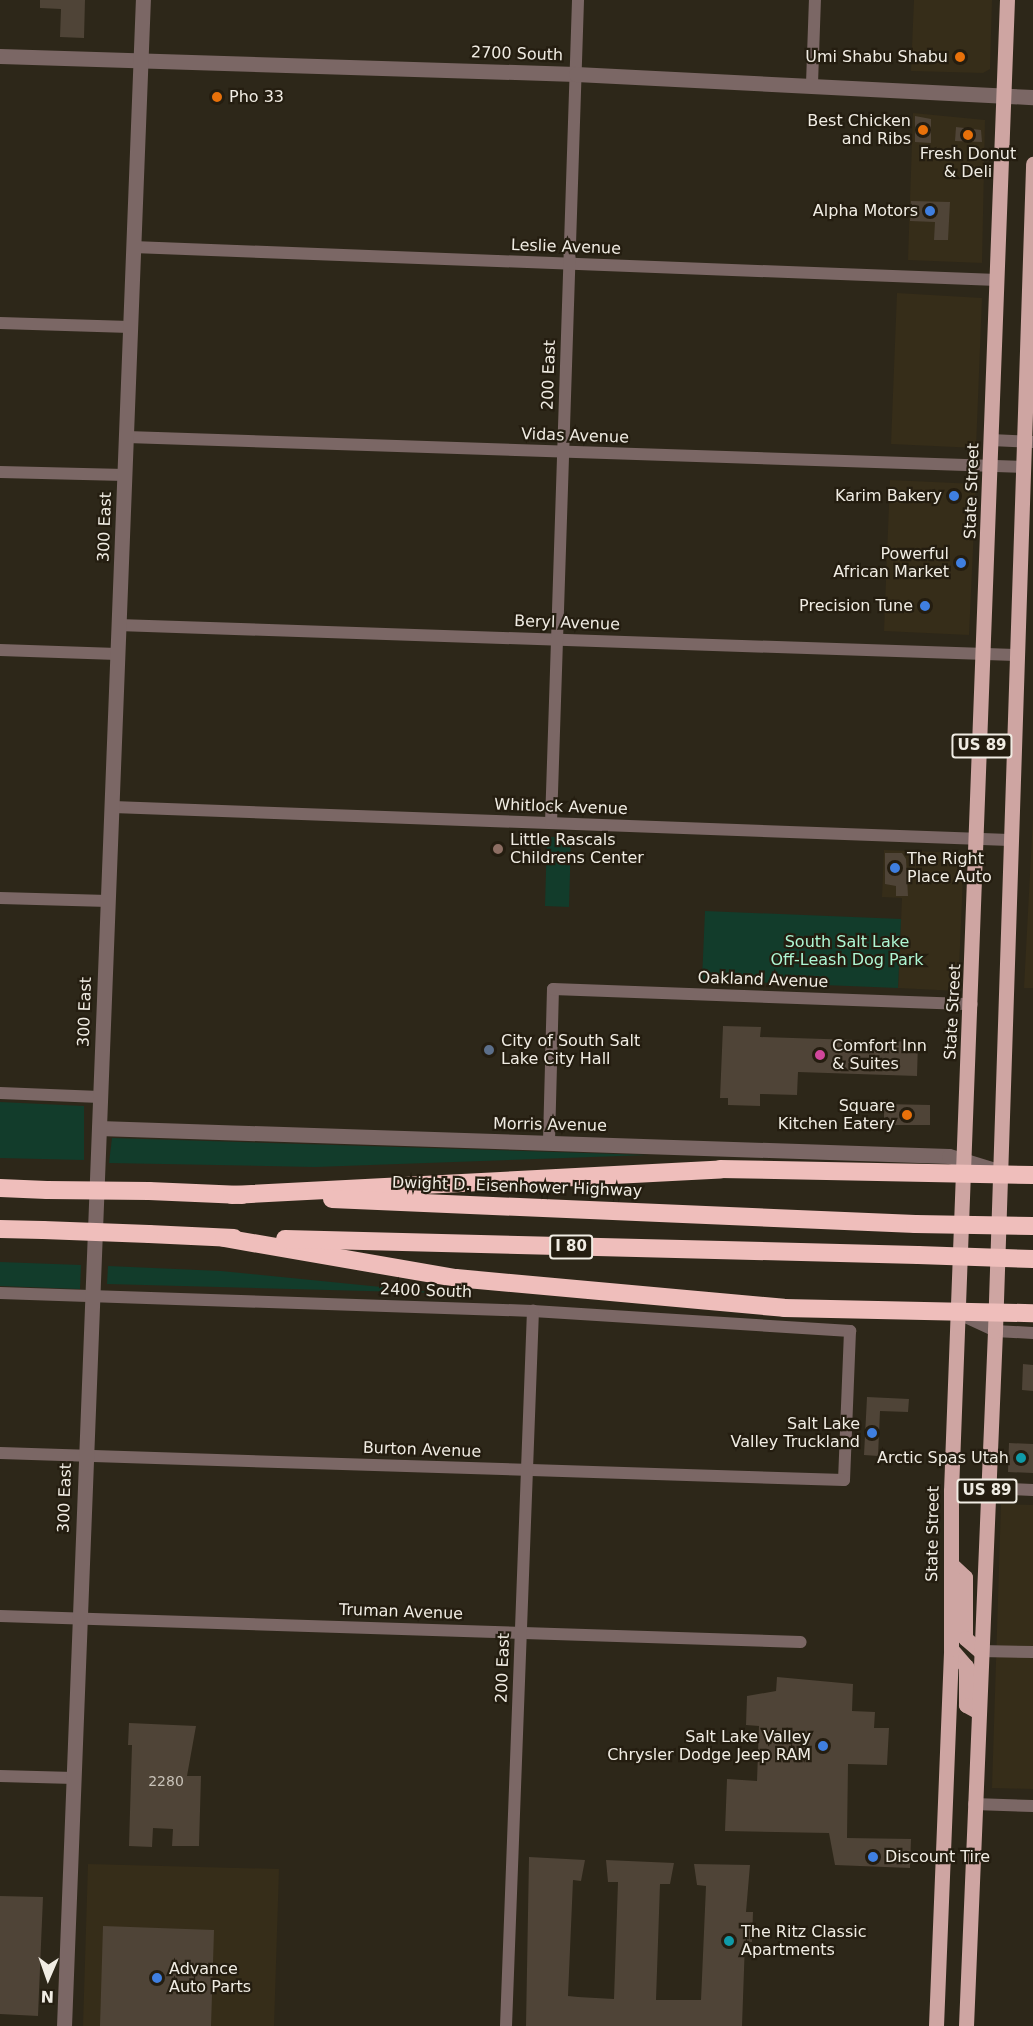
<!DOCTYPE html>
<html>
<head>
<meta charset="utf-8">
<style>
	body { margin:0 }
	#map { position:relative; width:1033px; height:2026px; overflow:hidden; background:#2d2719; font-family:"DejaVu Sans",sans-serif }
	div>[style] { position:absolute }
	.built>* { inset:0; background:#362d19 }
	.green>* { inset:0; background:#123c2b }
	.building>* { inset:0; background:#4f4437 }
	.minor>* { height:12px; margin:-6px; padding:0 6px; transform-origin:6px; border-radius:6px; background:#7b6765 }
	.tertiary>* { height:15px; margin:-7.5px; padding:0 7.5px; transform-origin:7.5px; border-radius:7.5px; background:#7b6765 }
	.primary>* { height:15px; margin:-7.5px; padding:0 7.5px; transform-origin:7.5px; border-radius:7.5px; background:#cea5a2 }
	.motorway>* { height:18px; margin:-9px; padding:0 9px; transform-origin:9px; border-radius:9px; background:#efbebb }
	.motorway-bridge>* { height:18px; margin:-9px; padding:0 9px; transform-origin:9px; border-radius:9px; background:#efbebb }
	.dots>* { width:16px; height:16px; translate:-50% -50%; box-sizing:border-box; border:3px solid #241d10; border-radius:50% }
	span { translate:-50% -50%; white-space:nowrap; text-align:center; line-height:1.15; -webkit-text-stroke:4.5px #241d10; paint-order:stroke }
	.number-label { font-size:14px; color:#c8c2b8 }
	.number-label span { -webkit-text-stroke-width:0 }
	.shield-label span { padding:2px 4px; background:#241d10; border:2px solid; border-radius:4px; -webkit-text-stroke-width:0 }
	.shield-label { font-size:15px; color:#f0ece3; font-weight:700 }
	.street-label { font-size:16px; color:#f0ece3 }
	.poi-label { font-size:16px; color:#f0ece3 }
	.right { translate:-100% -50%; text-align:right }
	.left { translate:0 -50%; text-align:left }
	.park-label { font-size:16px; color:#aef7d4 }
	.north { position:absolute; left:18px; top:1948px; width:60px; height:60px; -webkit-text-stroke:4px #241d10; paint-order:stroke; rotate:182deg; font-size:16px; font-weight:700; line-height:24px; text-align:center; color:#f0ece3 }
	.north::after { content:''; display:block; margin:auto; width:21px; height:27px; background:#f0ece3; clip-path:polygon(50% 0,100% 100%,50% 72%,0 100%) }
</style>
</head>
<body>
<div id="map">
	<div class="built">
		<div style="clip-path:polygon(914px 0,992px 0,990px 69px,983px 73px,911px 71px)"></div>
		<div style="clip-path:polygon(913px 113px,985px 120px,982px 263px,908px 260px)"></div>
		<div style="clip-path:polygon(897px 293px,982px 298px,976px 448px,891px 444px)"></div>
		<div style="clip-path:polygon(890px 480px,976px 484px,969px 635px,884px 631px)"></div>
		<div style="clip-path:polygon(1033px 817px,1033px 988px,1024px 988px)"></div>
		<div style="clip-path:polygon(884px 850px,964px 853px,958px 991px,898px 988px,902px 898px,882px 897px)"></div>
		<div style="clip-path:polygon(1001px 1504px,1033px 1505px,1033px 1789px,992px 1788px)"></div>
		<div style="clip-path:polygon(88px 1864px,279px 1869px,274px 2026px,83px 2026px)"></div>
	</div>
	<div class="green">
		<div style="clip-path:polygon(547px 837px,571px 837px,569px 907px,545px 906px)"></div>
		<div style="clip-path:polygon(705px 911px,901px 919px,898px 988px,702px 980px)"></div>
		<div style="clip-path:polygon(0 1102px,84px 1106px,84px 1160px,0 1158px)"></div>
		<div style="clip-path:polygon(112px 1138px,648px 1155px,315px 1167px,109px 1163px)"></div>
		<div style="clip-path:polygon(0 1262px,81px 1265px,80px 1289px,0 1286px)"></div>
		<div style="clip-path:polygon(108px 1266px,221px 1271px,441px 1293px,107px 1284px)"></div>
	</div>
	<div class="building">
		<div style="clip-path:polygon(40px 0,85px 0,84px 38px,60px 37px,61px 9px,40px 8px)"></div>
		<div style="clip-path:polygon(915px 116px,931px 119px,931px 143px,915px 142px)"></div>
		<div style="clip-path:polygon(956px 127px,981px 130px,982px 142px,955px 141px)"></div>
		<div style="clip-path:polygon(911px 201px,950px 202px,948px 240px,934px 240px,935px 222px,910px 221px)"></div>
		<div style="clip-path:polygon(885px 853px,902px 853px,906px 859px,908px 896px,896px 896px,896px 886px,885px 884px)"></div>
		<div style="clip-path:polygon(723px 1026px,761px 1027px,760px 1037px,918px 1042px,917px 1076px,798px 1072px,797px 1095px,760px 1094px,760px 1106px,728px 1105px,728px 1098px,720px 1098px)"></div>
		<div style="clip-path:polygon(884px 1104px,930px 1105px,930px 1125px,884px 1125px)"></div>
		<div style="clip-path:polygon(1023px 1364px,1033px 1365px,1033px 1391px,1022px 1390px)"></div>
		<div style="clip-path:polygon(867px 1397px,909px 1399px,908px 1412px,880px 1411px,878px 1456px,864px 1455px)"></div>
		<div style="clip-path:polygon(1009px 1443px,1033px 1444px,1033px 1473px,1008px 1472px)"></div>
		<div style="clip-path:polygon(777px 1677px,853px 1684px,852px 1711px,875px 1712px,874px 1728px,889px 1728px,887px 1765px,848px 1764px,847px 1838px,911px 1839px,910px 1868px,835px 1865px,829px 1833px,725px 1831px,727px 1779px,757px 1781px,759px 1726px,746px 1725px,747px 1696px,776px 1691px)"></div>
		<div style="clip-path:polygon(129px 1723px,196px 1726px,187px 1776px,201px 1776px,199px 1846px,172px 1846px,173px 1829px,153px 1828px,152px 1847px,129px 1846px,132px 1745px,128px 1745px)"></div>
		<div style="clip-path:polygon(529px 1857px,585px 1860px,581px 1881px,573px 1880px,568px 1996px,578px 1997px,614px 1999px,618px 1882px,608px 1882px,606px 1860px,674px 1863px,670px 1884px,660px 1884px,656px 2000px,701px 2000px,706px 1886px,697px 1885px,694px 1864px,750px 1865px,746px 1912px,753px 1912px,752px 1942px,745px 1942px,742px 2026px,526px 2026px)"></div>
		<div style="clip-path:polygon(0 1896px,43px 1897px,38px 2016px,0 2014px)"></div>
		<div style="clip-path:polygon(103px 1926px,214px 1930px,211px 2026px,100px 2026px)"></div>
	</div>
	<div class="minor">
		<div style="left:812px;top:84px;width:84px;rotate:-88deg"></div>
		<div style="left:133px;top:247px;width:865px;rotate:2.19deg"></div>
		<div style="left:0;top:323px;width:130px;rotate:1.8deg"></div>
		<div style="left:127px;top:437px;width:896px;rotate:1.92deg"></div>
		<div style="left:991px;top:440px;width:42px;rotate:2.7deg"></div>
		<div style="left:0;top:472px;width:125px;rotate:1.4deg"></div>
		<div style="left:118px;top:625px;width:898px;rotate:1.92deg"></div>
		<div style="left:0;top:650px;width:117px;rotate:2deg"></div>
		<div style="left:113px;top:807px;width:897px;rotate:2.11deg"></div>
		<div style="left:551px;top:823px;width:823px;rotate:-88.12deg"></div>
		<div style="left:0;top:898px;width:108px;rotate:1.6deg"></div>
		<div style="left:0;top:1093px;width:100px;rotate:2.3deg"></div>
		<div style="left:549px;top:1141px;width:152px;rotate:-88.5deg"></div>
		<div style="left:553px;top:989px;width:419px;rotate:2.1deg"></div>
		<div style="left:0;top:1293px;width:533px;rotate:1.93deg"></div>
		<div style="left:533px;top:1311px;width:318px;rotate:3.6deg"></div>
		<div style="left:850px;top:1331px;width:149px;rotate:92.3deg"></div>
		<div style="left:844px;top:1480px;width:844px;rotate:-178.17deg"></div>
		<div style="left:959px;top:1314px;width:40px;rotate:25deg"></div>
		<div style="left:995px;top:1331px;width:38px;rotate:3deg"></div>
		<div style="left:987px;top:1488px;width:46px;rotate:2.5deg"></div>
		<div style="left:0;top:1616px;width:801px;rotate:1.86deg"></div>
		<div style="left:980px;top:1651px;width:53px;rotate:1.1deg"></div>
		<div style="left:0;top:1776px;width:74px;rotate:1.5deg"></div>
		<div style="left:974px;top:1804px;width:59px;rotate:1.9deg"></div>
		<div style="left:506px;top:2026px;width:716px;rotate:-87.84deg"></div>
	</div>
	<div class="tertiary">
		<div style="left:0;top:56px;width:576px;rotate:1.79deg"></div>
		<div style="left:576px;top:74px;width:458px;rotate:2.9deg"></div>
		<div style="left:99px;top:1128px;width:850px;rotate:1.89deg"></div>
		<div style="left:949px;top:1156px;width:51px;rotate:17deg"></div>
		<div style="left:64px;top:2026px;width:2028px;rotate:-87.77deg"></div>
	</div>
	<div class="primary">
		<div style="left:951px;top:1564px;width:19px;rotate:43deg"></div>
		<div style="left:965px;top:1577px;width:61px;rotate:90deg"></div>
		<div style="left:965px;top:1638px;width:20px;rotate:41deg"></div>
		<div style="left:951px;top:1649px;width:23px;rotate:49deg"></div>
		<div style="left:966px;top:1666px;width:39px;rotate:90deg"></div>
		<div style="left:966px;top:1705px;width:13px;rotate:29deg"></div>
		<div style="left:936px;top:2026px;width:377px;rotate:-87.7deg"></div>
		<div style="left:951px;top:1649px;width:158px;rotate:-90deg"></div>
		<div style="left:951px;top:1491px;width:1492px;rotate:-87.85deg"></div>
		<div style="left:966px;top:2026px;width:696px;rotate:-87.61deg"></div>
		<div style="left:995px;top:1331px;width:1168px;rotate:-88.13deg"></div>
	</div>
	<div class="motorway">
		<div style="left:0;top:1188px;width:47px;rotate:2.4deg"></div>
		<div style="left:149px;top:1191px;width:93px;rotate:2.5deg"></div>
		<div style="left:232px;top:1195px;width:489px;rotate:-3deg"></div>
		<div style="left:720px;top:1169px;width:313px;rotate:1.1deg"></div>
		<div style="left:332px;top:1199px;width:584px;rotate:2.46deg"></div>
		<div style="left:0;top:1229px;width:43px;rotate:1.3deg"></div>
		<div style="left:149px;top:1234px;width:85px;rotate:2.7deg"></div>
		<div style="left:224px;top:1238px;width:235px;rotate:9.8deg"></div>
		<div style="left:456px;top:1278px;width:329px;rotate:5.2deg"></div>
		<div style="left:784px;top:1308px;width:249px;rotate:1.2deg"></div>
		<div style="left:285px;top:1239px;width:633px;rotate:1.45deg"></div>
	</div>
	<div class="motorway-bridge">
		<div style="left:47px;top:1190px;width:102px;rotate:0.6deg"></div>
		<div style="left:915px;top:1224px;width:118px;rotate:1deg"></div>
		<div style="left:43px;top:1230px;width:106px;rotate:2.2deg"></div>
		<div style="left:918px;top:1255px;width:115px;rotate:2deg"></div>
	</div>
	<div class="dots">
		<div style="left:960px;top:57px;background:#e8710a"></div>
		<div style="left:217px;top:97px;background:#e8710a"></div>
		<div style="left:923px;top:130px;background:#e8710a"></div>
		<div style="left:968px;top:135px;background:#e8710a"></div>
		<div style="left:930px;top:211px;background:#3f7fe0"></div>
		<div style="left:954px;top:496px;background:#3f7fe0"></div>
		<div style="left:961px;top:563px;background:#3f7fe0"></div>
		<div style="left:925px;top:606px;background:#3f7fe0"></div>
		<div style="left:498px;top:849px;background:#8d6e63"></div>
		<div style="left:895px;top:868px;background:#3f7fe0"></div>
		<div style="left:489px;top:1050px;background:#5c6f8a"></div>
		<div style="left:820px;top:1055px;background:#d1479c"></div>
		<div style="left:907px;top:1115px;background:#e8710a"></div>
		<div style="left:872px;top:1433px;background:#3f7fe0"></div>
		<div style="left:1021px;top:1458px;background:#0f9aa8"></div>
		<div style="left:823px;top:1746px;background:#3f7fe0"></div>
		<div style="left:873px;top:1857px;background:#3f7fe0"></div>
		<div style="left:729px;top:1941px;background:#0f9aa8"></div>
		<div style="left:157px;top:1978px;background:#3f7fe0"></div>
	</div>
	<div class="number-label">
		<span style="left:166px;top:1781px">2280</span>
	</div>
	<div class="shield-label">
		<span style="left:982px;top:746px">US 89</span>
		<span style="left:571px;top:1247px">I 80</span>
		<span style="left:987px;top:1491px">US 89</span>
	</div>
	<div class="street-label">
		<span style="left:517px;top:54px;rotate:2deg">2700 South</span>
		<span style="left:566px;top:247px;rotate:2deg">Leslie Avenue</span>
		<span style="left:549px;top:375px;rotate:-88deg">200 East</span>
		<span style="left:575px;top:436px;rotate:2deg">Vidas Avenue</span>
		<span style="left:972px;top:491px;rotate:-88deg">State Street</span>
		<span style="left:105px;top:527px;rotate:-88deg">300 East</span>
		<span style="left:567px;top:623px;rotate:2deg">Beryl Avenue</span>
		<span style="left:561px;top:807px;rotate:2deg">Whitlock Avenue</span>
		<span style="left:763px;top:980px;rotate:2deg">Oakland Avenue</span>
		<span style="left:85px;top:1012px;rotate:-88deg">300 East</span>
		<span style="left:953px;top:1012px;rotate:-87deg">State Street</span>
		<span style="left:550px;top:1125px;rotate:1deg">Morris Avenue</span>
		<span style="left:517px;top:1187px;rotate:2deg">Dwight D. Eisenhower Highway</span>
		<span style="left:426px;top:1291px;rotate:2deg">2400 South</span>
		<span style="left:422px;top:1450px;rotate:2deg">Burton Avenue</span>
		<span style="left:65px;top:1498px;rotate:-88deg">300 East</span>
		<span style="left:933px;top:1534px;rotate:-89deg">State Street</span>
		<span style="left:401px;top:1612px;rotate:2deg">Truman Avenue</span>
		<span style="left:503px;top:1668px;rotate:-88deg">200 East</span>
	</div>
	<div class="poi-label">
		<span class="right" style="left:948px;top:57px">Umi Shabu Shabu</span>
		<span class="left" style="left:229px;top:97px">Pho 33</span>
		<span class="right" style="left:911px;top:130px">Best Chicken<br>and Ribs</span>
		<span style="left:968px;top:163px">Fresh Donut<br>&amp; Deli</span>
		<span class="right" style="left:918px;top:211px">Alpha Motors</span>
		<span class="right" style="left:942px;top:496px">Karim Bakery</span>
		<span class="right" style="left:949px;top:563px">Powerful<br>African Market</span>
		<span class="right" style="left:913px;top:606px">Precision Tune</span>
		<span class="left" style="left:510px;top:849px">Little Rascals<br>Childrens Center</span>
		<span class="left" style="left:907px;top:868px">The Right<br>Place Auto</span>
		<span class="left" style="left:501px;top:1050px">City of South Salt<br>Lake City Hall</span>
		<span class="left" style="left:832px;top:1055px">Comfort Inn<br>&amp; Suites</span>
		<span class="right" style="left:895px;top:1115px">Square<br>Kitchen Eatery</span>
		<span class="right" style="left:860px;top:1433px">Salt Lake<br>Valley Truckland</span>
		<span class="right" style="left:1009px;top:1458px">Arctic Spas Utah</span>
		<span class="right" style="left:811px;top:1746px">Salt Lake Valley<br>Chrysler Dodge Jeep RAM</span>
		<span class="left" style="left:885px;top:1857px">Discount Tire</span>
		<span class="left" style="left:741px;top:1941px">The Ritz Classic<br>Apartments</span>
		<span class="left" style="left:169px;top:1978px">Advance<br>Auto Parts</span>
	</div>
	<div class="park-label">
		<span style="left:847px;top:951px">South Salt Lake<br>Off-Leash Dog Park</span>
	</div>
	<div class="north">N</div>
</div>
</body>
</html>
